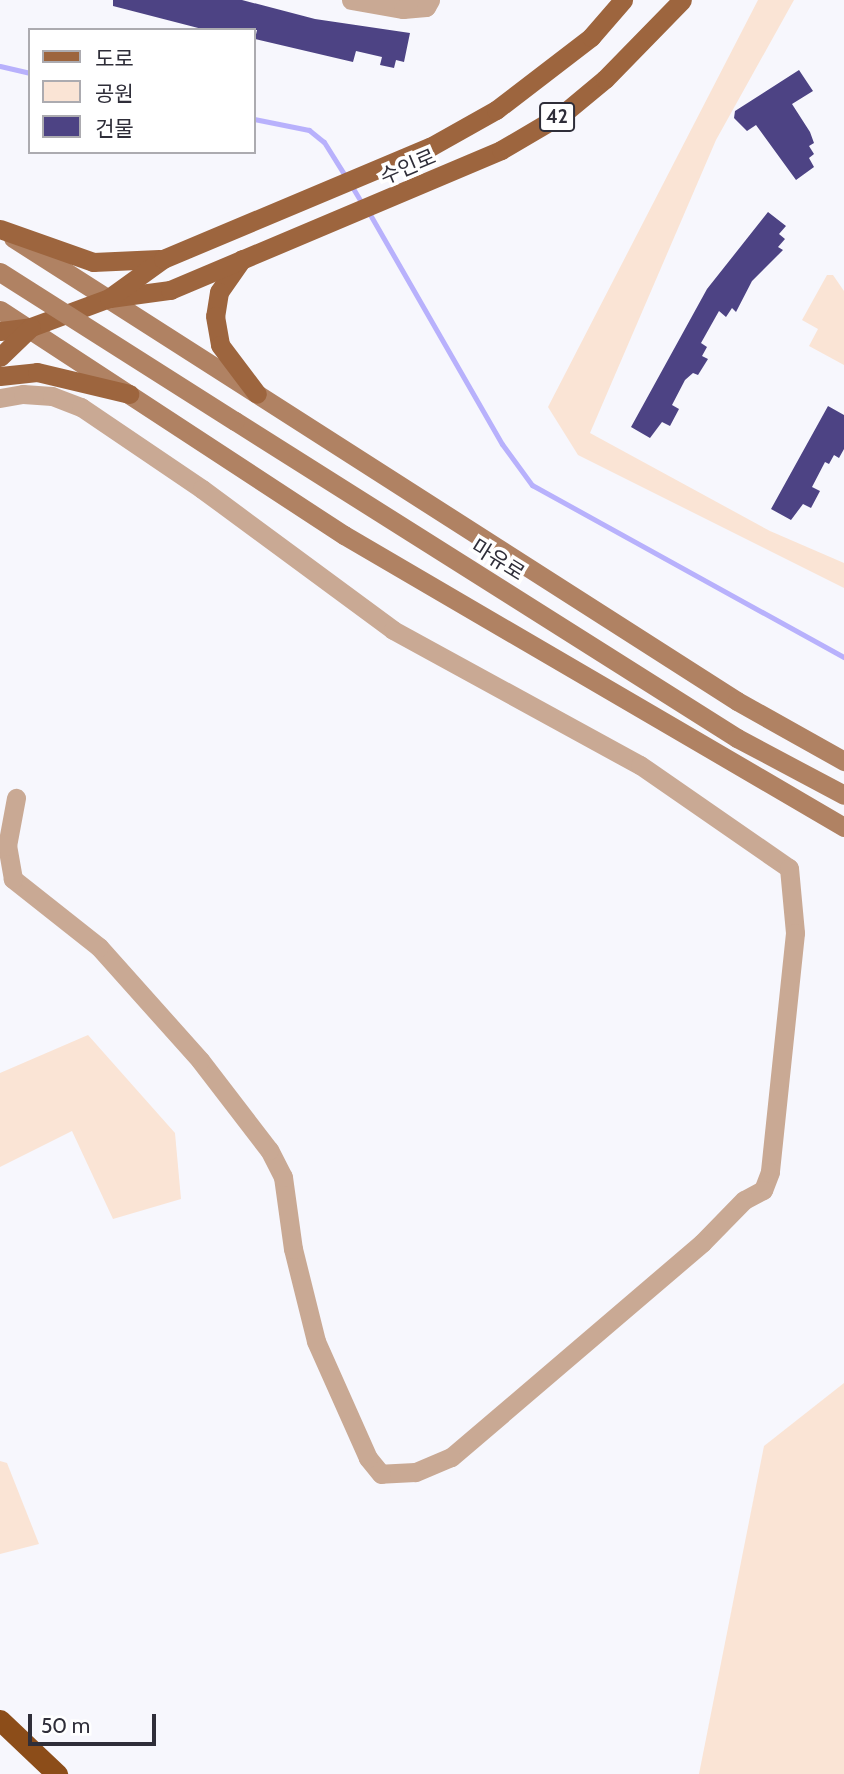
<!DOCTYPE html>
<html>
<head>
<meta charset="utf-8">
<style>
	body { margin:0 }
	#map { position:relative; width:844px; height:1774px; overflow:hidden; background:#f7f7fd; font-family:Cabin,"Noto Sans KR",sans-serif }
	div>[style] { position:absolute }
	.green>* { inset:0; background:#fae4d5 }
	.stream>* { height:5px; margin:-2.5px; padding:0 2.5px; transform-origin:2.5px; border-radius:2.5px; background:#b8b1fc }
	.building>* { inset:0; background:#4d4384 }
	.minor>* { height:19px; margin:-9.5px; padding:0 9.5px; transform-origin:9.5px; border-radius:9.5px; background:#c9a994 }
	.secondary>* { height:19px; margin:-9.5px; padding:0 9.5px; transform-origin:9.5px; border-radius:9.5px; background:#b08263 }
	.primary>* { height:19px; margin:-9.5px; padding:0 9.5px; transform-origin:9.5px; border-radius:9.5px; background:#9d653e }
	.motorway>* { height:21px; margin:-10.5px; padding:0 10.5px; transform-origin:10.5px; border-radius:10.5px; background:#8c4d19 }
	.secondary-bridge>* { height:19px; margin:-9.5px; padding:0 9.5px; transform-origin:9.5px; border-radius:9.5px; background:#b08263 }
	span { translate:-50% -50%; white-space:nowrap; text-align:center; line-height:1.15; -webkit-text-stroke:7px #fff; paint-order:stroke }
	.shield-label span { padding:2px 5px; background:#fff; border:2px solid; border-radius:5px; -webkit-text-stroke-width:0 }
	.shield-label { font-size:19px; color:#2f2e39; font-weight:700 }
	.street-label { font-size:21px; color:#2f2e39 }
	.legend { position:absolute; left:28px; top:28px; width:228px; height:126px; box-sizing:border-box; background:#fff; border:2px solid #acabb0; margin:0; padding:9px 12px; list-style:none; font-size:21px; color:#2f2e39 }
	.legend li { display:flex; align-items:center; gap:14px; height:35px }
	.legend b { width:35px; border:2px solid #acabb0 }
	.scale { position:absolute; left:28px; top:1714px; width:128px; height:32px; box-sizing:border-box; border:4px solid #2f2e39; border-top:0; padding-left:9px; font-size:21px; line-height:24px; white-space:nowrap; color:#2f2e39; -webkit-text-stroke:5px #fff; paint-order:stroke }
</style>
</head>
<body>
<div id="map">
	<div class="green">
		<div style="clip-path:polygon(758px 0,794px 0,716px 140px,590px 433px,770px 531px,844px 563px,844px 588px,578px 455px,548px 407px)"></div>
		<div style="clip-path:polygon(827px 275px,833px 275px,844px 291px,844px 365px,809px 346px,818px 329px,802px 320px)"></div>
		<div style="clip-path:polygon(88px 1035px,175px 1133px,181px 1199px,113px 1219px,72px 1131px,0 1167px,0 1073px)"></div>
		<div style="clip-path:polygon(844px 1383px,844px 1774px,699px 1774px,764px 1446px)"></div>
		<div style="clip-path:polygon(0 1461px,7px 1463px,39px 1544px,0 1554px)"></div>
	</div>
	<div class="stream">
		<div style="left:0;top:66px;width:31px;rotate:13deg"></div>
		<div style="left:254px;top:119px;width:56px;rotate:11.3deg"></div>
		<div style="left:309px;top:130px;width:19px;rotate:39deg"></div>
		<div style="left:324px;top:142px;width:40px;rotate:58deg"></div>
		<div style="left:351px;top:185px;width:21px;rotate:59deg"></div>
		<div style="left:368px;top:211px;width:269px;rotate:60.1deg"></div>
		<div style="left:502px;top:444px;width:51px;rotate:53.8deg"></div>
		<div style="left:532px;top:485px;width:356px;rotate:28.9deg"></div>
	</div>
	<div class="building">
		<div style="clip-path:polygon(113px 0,242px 0,315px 19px,410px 33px,404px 62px,396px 60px,394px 68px,380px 65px,382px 57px,356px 51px,353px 62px,255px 39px,257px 30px,206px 30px,113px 6px)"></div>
		<div style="clip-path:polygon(799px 70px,813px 91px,792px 104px,810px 132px,814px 143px,809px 146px,814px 154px,809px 158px,814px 167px,796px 180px,756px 125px,747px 131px,734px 118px,735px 111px)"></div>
		<div style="clip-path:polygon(768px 212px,786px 226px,779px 234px,785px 239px,778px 247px,783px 250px,752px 281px,736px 312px,732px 308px,726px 317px,719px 311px,701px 343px,707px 347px,702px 356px,708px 359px,698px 375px,693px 373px,685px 380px,672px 405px,679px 409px,670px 426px,662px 422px,650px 438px,631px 427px,707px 289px)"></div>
		<div style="clip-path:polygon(828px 406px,844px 415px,844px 449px,839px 458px,834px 455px,829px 464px,825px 462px,812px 487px,820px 491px,811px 508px,803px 504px,791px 520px,771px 509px)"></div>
	</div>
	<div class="minor">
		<div style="left:351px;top:0;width:53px;rotate:9.8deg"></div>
		<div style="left:403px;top:9px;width:23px;rotate:-5deg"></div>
		<div style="left:426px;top:7px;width:8px;rotate:-60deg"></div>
		<div style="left:0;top:398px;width:23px;rotate:-10deg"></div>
		<div style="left:23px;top:394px;width:29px;rotate:4deg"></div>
		<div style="left:52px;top:396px;width:31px;rotate:21deg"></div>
		<div style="left:81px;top:407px;width:146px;rotate:34.1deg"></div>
		<div style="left:202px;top:489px;width:237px;rotate:36.4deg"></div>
		<div style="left:393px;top:630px;width:281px;rotate:28.7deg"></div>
		<div style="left:640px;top:765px;width:181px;rotate:34.7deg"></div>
		<div style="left:789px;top:868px;width:65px;rotate:84.7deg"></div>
		<div style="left:795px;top:933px;width:240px;rotate:96deg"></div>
		<div style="left:770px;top:1172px;width:19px;rotate:111deg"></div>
		<div style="left:763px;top:1190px;width:21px;rotate:152deg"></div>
		<div style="left:744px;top:1200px;width:60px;rotate:134.3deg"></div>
		<div style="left:702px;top:1243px;width:330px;rotate:139.5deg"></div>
		<div style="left:451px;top:1457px;width:39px;rotate:157deg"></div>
		<div style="left:415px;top:1472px;width:34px;rotate:177deg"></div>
		<div style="left:381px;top:1474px;width:21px;rotate:-129deg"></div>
		<div style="left:368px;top:1458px;width:128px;rotate:-114deg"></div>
		<div style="left:316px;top:1341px;width:95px;rotate:-104deg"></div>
		<div style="left:293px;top:1249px;width:73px;rotate:-97.9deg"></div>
		<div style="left:283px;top:1177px;width:30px;rotate:-117deg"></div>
		<div style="left:269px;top:1150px;width:113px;rotate:-127.5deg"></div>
		<div style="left:200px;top:1060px;width:152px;rotate:-131.8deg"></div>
		<div style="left:99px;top:947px;width:110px;rotate:-141.7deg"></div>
		<div style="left:13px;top:879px;width:34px;rotate:-100deg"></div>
		<div style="left:7px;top:846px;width:49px;rotate:-79.4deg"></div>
	</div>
	<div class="secondary">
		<div style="left:13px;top:238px;width:859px;rotate:32.6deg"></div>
		<div style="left:737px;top:701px;width:123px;rotate:29.3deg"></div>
		<div style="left:0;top:310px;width:411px;rotate:33.2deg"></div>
		<div style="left:344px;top:535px;width:579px;rotate:30.28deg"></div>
		<div style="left:235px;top:421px;width:594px;rotate:32.27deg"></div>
		<div style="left:737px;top:738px;width:121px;rotate:28deg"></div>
	</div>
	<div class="primary">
		<div style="left:0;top:229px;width:99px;rotate:19.5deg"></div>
		<div style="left:93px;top:262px;width:66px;rotate:-2.6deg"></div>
		<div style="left:242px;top:259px;width:40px;rotate:124.9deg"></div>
		<div style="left:219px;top:292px;width:24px;rotate:99deg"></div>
		<div style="left:215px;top:316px;width:29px;rotate:80deg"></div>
		<div style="left:220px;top:345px;width:61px;rotate:52.9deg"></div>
		<div style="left:110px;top:298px;width:61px;rotate:-7.6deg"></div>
		<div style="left:170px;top:290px;width:359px;rotate:-22.9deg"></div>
		<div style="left:501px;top:150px;width:73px;rotate:-30.4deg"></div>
		<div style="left:564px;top:113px;width:53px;rotate:-39.7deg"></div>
		<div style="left:605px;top:79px;width:110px;rotate:-45.7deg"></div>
		<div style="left:0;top:331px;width:31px;rotate:-7deg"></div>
		<div style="left:31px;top:327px;width:83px;rotate:-20.4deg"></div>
		<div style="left:109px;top:298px;width:67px;rotate:-35.8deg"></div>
		<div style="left:163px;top:259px;width:290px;rotate:-22.8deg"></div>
		<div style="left:430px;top:147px;width:76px;rotate:-29.3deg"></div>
		<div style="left:496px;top:110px;width:120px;rotate:-37.5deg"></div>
		<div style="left:591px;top:37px;width:49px;rotate:-49.1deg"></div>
		<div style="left:0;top:357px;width:43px;rotate:-44.1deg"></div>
		<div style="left:0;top:376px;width:37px;rotate:-6deg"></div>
		<div style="left:37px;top:372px;width:95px;rotate:13.4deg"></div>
	</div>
	<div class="motorway">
		<div style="left:0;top:1720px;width:79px;rotate:43.5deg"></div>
	</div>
	<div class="secondary-bridge">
		<div style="left:0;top:272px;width:278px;rotate:32.4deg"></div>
	</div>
	<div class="shield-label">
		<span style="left:557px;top:117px">42</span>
	</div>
	<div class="street-label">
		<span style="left:408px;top:167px;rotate:-23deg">수인로</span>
		<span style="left:498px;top:560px;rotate:32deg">마유로</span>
	</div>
	<ul class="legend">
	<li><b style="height:9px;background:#9d653e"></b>도로</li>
	<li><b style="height:19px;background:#fae4d5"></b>공원</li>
	<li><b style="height:19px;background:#4d4384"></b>건물</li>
	</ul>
	<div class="scale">50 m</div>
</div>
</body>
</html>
